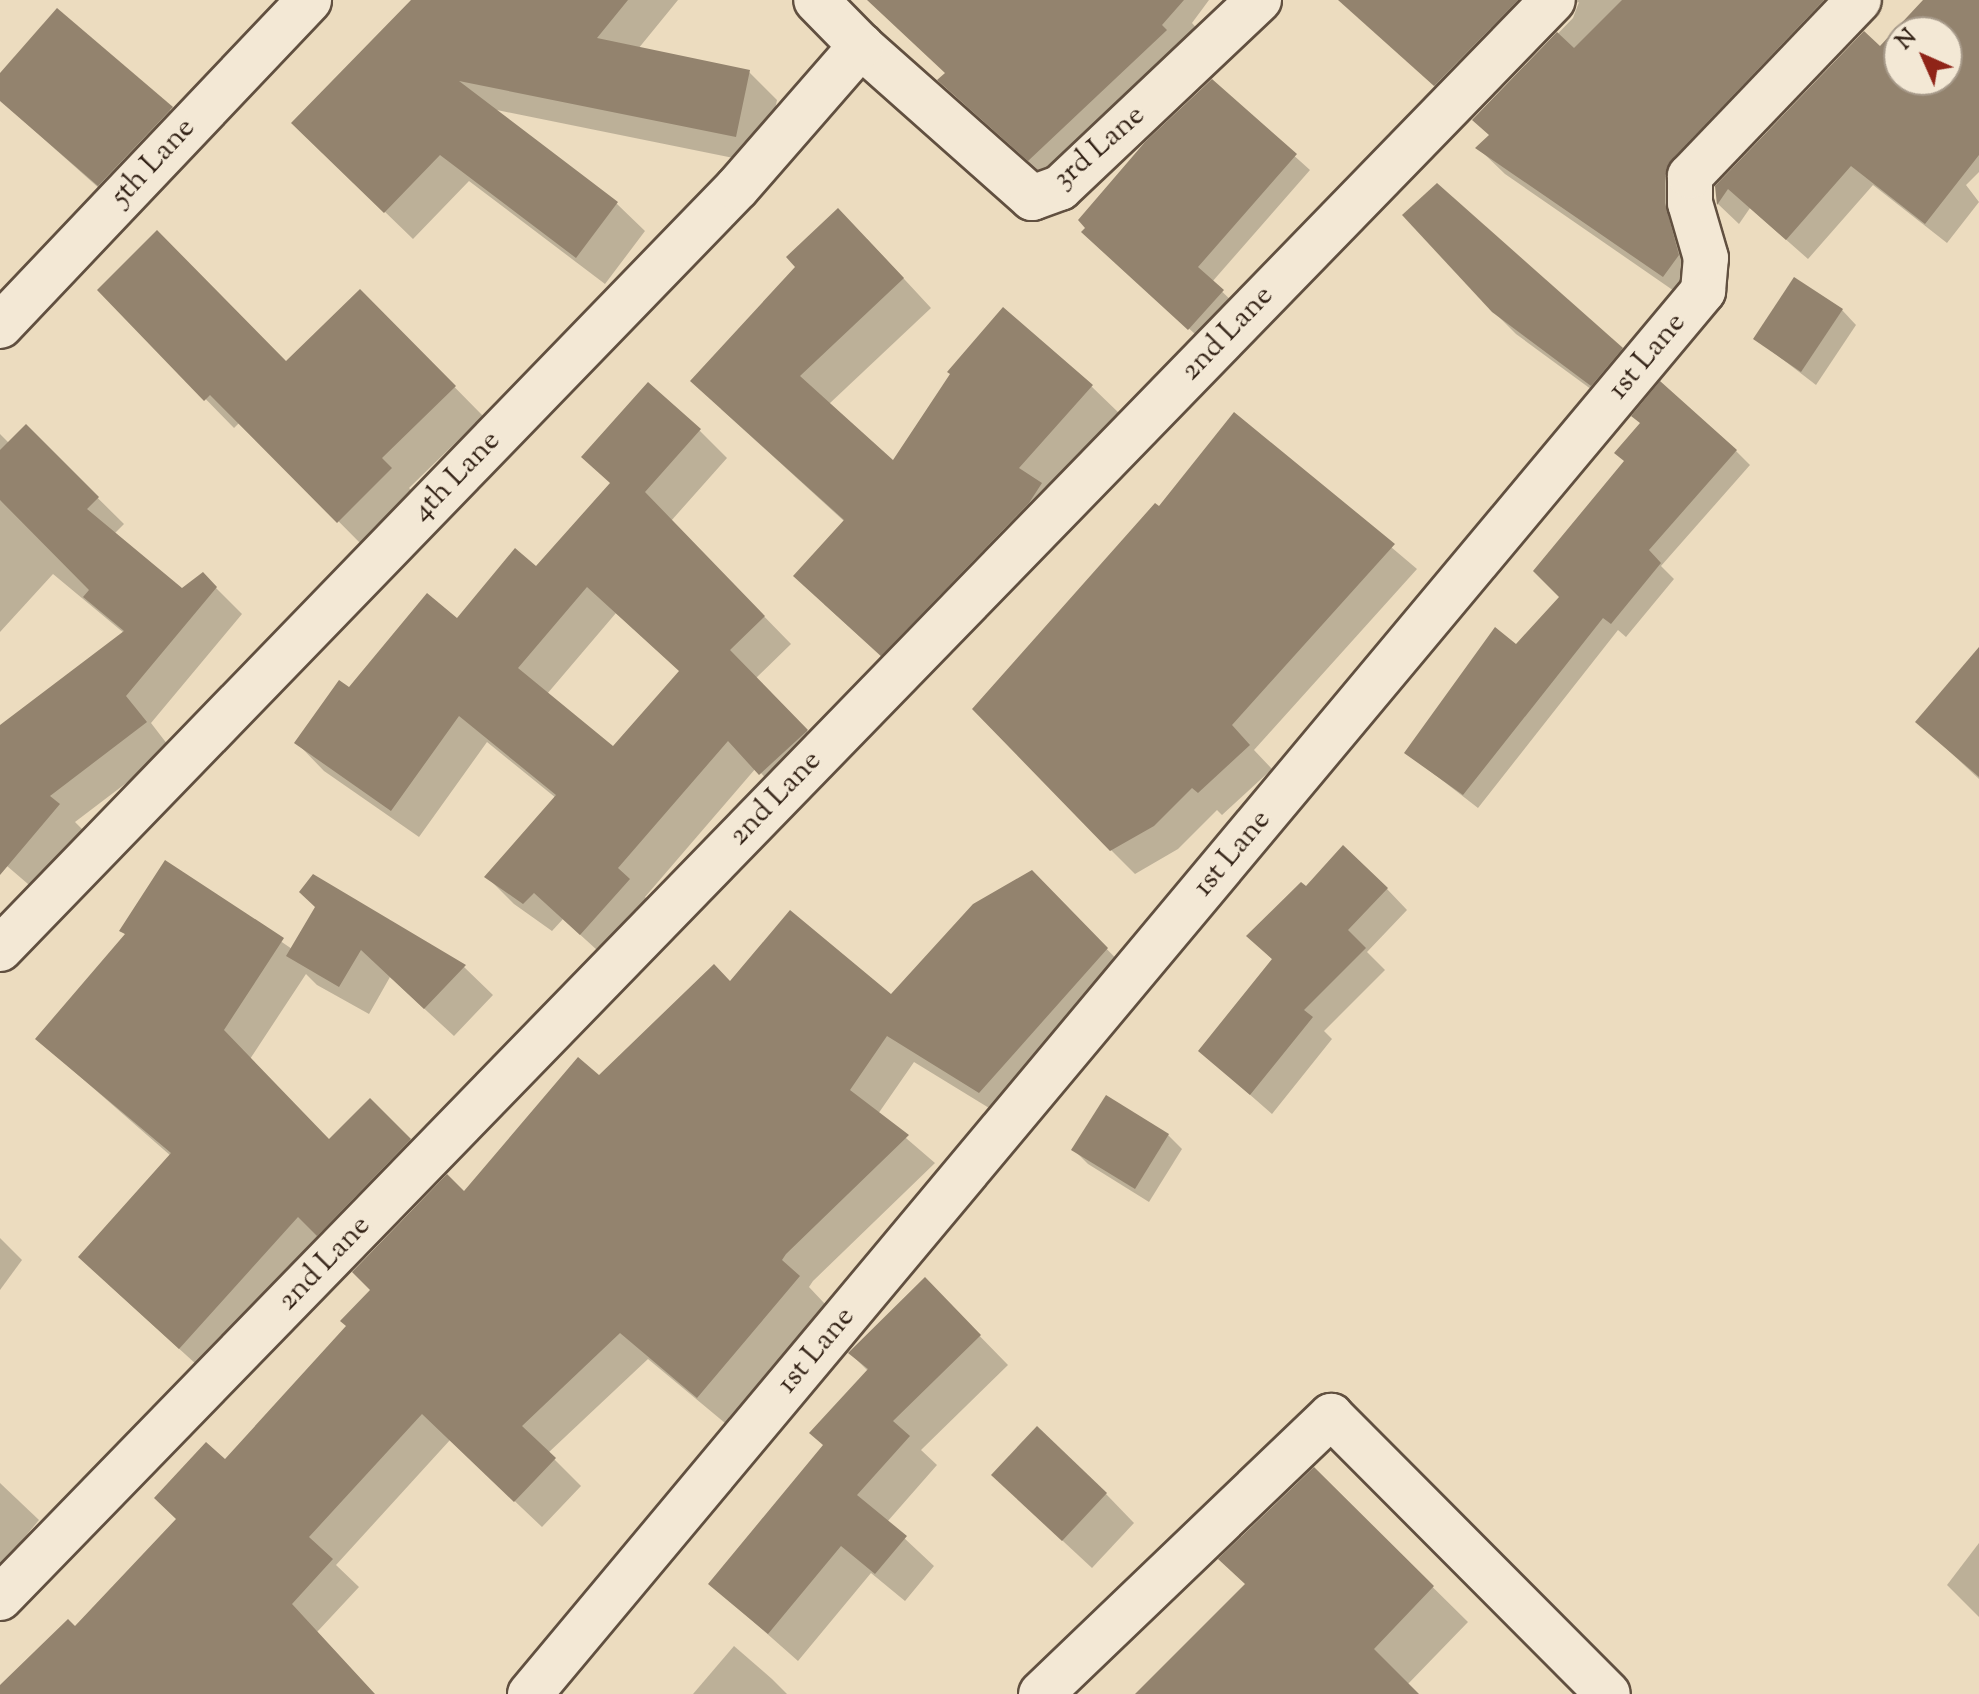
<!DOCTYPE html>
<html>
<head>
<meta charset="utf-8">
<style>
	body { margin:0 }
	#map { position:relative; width:1979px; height:1694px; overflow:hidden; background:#ecdcbf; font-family:"Sorts Mill Goudy",serif }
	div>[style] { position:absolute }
	.shadow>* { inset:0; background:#0003 }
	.building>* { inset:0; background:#93836e }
	.roads { filter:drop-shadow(2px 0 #615040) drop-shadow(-2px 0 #615040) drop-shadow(0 2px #615040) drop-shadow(0 -2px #615040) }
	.minor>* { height:44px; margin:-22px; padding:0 22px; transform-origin:22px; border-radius:22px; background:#f3e8d5 }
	span { translate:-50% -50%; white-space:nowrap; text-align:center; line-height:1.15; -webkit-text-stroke:6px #f3e8d5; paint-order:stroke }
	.street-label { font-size:30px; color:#332216 }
	.north { position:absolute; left:1883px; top:16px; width:80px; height:80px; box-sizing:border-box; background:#f3e8d5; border:2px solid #a69989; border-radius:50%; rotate:315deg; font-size:22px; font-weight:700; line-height:32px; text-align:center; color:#332216 }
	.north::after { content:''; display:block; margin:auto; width:28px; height:36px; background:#8f2418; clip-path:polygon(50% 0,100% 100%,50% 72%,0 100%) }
</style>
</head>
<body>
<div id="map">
	<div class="shadow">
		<div style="clip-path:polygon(414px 0,678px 0,638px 49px,749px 72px,777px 100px,763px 164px,492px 109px,617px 204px,645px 231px,605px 284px,469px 181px,413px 239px,321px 150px)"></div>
		<div style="clip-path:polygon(883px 0,1209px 0,1192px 23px,1200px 32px,1053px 183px,964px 104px,947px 73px)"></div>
		<div style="clip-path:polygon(1359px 0,1829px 0,1698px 186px,1690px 302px,1505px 174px,1478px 148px,1491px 136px,1474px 120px,1573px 18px,1579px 2px,1562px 8px,1462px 111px,1351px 9px)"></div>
		<div style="clip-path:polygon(evenodd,1926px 0,1979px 0,1979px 172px,1966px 185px,1979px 202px,1947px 243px,1873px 185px,1808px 259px,1750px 208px,1739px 224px,1718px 204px,1717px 187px,1880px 49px,1926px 0,1899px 32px,1947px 32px,1947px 80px,1899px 80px,1899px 32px)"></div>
		<div style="clip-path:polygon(57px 10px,200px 137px,128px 214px,0 100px,0 76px)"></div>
		<div style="clip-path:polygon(1212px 82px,1310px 170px,1212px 282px,1236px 305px,1204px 342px,1097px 246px)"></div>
		<div style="clip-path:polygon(867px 239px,931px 308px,829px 404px,894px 463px,1091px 386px,1120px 414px,910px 683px,824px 604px,845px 522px,721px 409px)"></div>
		<div style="clip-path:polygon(1795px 279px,1842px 310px,1856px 325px,1816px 385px,1756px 339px)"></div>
		<div style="clip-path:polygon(99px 290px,286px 363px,360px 291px,483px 416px,409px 488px,419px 498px,367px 550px,240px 422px,234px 428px)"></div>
		<div style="clip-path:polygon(1493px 311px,1621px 349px,1643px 371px,1614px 406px,1516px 334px)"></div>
		<div style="clip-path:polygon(1235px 415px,1417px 569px,1254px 750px,1272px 769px,1222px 815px,1217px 810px,1178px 849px,1135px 874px,1111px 850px,1159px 509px)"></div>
		<div style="clip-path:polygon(26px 427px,124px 524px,114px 534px,182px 590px,202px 574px,242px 614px,151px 723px,171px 749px,75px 822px,85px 832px,35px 890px,0 860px,0 728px,124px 633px,53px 574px,0 632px,0 434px,9px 443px)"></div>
		<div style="clip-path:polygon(evenodd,699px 430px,727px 458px,671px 521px,791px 644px,756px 678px,834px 759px,788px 801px,756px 768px,645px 897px,656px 908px,609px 961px,563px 919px,552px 931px,514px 904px,486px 876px,556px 798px,487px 742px,419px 837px,324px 771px,297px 743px,350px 690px,537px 568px,699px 430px,616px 613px,681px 672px,613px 748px,547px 694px,616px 613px)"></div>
		<div style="clip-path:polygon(1736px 451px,1750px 465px,1661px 566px,1674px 579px,1626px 637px,1618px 630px,1478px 808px,1407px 753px,1516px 647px,1562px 597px)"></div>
		<div style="clip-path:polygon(1979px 680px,1979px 779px,1918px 722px)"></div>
		<div style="clip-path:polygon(166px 863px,292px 949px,317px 908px,313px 876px,464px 967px,493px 995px,454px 1036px,390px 977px,369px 1014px,317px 985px,306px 974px,250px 1059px,330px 1141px,370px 1101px,438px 1168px,208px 1375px,108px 1284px,171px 1156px,37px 1039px,126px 935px,121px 930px)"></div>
		<div style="clip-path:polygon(1306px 889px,1387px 889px,1407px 910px,1367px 952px,1385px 970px,1324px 1031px,1332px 1039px,1272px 1114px,1200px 1051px,1273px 960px,1249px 936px)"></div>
		<div style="clip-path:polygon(1059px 900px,1134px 977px,1007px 1119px,914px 1062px,878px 1114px,935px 1163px,813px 1281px,809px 1287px,825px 1304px,725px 1423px,648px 1359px,548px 1453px,581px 1486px,542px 1527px,450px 1440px,336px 1565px,359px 1587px,317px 1632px,374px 1694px,18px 1694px,178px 1519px,464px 1194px,599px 1078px,730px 983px,891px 997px)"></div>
		<div style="clip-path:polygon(1168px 1135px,1182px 1149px,1149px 1202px,1088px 1164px,1074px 1150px)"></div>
		<div style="clip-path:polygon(0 1238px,22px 1260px,0 1290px)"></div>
		<div style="clip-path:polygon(925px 1280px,1008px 1365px,921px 1450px,937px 1465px,887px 1522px,934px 1566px,905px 1601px,871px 1573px,798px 1661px,711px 1584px,825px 1446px,868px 1371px,850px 1353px)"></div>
		<div style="clip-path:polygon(1314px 1470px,1468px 1622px,1407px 1685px,1417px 1694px,1138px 1694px,1247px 1585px)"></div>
		<div style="clip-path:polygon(0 1483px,39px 1520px,0 1567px)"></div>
		<div style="clip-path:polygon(1106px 1494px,1134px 1523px,1092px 1568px,1022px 1503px)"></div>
		<div style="clip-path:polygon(1979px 1543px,1979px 1617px,1947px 1585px)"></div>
		<div style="clip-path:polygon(734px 1646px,772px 1679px,787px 1694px,693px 1694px)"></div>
	</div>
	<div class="building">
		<div style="clip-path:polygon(411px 0,628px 0,597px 38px,750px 70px,736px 137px,459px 81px,618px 202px,576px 258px,440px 155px,384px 213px,291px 123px)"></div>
		<div style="clip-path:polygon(867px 0,1184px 0,1162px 25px,1167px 30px,1028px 161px,937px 80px,945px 73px)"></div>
		<div style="clip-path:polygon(1338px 0,1518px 0,1434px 86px)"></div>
		<div style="clip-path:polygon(1622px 0,1824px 0,1671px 160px,1665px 176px,1665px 203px,1679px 255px,1663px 277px,1475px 148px,1489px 135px,1472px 120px,1557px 32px,1574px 48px)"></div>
		<div style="clip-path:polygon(evenodd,1923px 0,1979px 0,1979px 155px,1925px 224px,1851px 166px,1786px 240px,1728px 189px,1717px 205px,1715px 186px,1864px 31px,1880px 46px,1923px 0,1899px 32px,1947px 32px,1947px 80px,1899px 80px,1899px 32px)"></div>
		<div style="clip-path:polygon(57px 8px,173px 107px,98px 186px,0 101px,0 73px)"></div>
		<div style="clip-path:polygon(1212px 79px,1297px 154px,1198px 267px,1224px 290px,1188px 330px,1081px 232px,1085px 228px,1078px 220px,1145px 142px)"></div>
		<div style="clip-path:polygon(1437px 183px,1623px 348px,1591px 386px,1492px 312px,1402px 215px)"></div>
		<div style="clip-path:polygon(838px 208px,904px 278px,800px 376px,893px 460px,950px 374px,947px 372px,1003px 307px,1093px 385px,1019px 468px,1042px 483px,1029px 503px,881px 656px,793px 576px,844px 520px,690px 381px,795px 267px,786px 257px)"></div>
		<div style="clip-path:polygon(157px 230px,286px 361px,360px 289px,456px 386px,382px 458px,392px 468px,337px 523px,210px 395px,204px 401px,97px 290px)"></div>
		<div style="clip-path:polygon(1794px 277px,1843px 309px,1801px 372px,1753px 339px)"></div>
		<div style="clip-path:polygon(1660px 381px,1737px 450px,1649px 550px,1661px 563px,1611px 624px,1603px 618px,1463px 795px,1404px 753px,1495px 627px,1516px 644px,1559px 597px,1533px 571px,1624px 461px,1614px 453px,1640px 423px,1631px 416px)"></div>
		<div style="clip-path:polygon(evenodd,648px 382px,701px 429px,645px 492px,765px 616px,730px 650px,808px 730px,759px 775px,728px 741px,618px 868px,630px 879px,580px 935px,534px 893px,523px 904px,484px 877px,556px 795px,459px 716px,391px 811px,294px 743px,339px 680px,349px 687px,427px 593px,457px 618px,515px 548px,536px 566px,610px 483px,581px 457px,648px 382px,587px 587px,679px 671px,613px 746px,518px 668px,587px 587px)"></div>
		<div style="clip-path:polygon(1234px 412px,1395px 544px,1232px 725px,1250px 745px,1198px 793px,1192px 788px,1154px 826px,1110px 851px,972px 709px,1155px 503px,1159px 506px)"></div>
		<div style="clip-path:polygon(26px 424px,99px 497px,87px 509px,182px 588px,203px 572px,217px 587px,126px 696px,147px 722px,50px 796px,60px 804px,0 875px,0 725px,124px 631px,83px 597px,89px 590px,0 500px,0 450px)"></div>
		<div style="clip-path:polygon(1979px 647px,1979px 777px,1915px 722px)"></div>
		<div style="clip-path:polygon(1343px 845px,1388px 888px,1348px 930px,1366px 948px,1304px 1010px,1313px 1017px,1250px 1095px,1198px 1051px,1272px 959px,1246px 936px,1301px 882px,1306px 886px)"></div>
		<div style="clip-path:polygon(165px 860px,284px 938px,224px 1030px,329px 1139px,370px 1098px,411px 1139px,317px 1236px,298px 1217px,179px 1349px,78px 1257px,171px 1153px,35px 1039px,125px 934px,119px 931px)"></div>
		<div style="clip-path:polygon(1032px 870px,1108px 948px,979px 1093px,887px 1036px,850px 1090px,909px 1135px,786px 1254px,782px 1260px,800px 1276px,697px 1398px,620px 1333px,522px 1426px,556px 1458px,514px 1502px,422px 1414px,309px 1537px,333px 1559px,292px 1604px,375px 1694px,0 1694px,0 1685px,68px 1619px,75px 1626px,176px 1519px,154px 1498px,206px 1442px,225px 1459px,346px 1326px,340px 1321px,370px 1290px,352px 1272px,447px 1174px,464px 1191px,578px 1057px,599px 1075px,714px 964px,730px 981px,790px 910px,891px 994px,973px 904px)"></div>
		<div style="clip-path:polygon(313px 874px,466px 965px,424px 1009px,361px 950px,339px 987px,286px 956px,315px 907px,299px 892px)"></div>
		<div style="clip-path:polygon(1106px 1095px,1169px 1134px,1135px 1189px,1071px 1150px)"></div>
		<div style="clip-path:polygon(925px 1277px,981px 1335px,893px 1421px,910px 1436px,857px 1495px,907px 1536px,875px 1574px,841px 1546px,768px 1634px,708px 1584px,823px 1445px,809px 1433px,868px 1369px,848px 1353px)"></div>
		<div style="clip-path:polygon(1037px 1426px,1107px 1493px,1062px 1541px,991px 1475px)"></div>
		<div style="clip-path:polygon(1314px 1467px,1434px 1586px,1374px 1649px,1419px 1694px,1135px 1694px,1245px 1584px,1218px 1559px)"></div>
	</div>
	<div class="roads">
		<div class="minor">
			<div style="left:861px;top:46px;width:229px;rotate:41.6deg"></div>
			<div style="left:1032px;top:198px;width:30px;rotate:-20deg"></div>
			<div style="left:1060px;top:188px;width:274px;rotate:-43.4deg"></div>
			<div style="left:0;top:326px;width:449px;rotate:-46.5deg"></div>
			<div style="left:0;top:949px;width:1059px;rotate:-45.92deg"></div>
			<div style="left:737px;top:188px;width:189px;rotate:-48.9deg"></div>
			<div style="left:861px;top:46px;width:64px;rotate:-134.4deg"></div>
			<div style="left:0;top:1598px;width:2228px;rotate:-45.82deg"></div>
			<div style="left:530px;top:1694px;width:1829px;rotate:-50.1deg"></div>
			<div style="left:1703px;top:291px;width:33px;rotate:-85deg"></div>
			<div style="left:1706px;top:258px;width:57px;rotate:-106.2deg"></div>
			<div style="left:1690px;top:203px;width:27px;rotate:-90deg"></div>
			<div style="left:1690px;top:176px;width:244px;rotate:-46.2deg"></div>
			<div style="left:1041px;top:1694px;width:402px;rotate:-43.8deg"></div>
			<div style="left:1331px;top:1416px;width:392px;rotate:45.1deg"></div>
		</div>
	</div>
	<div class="street-label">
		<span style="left:1100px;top:148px;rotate:-41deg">3rd Lane</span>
		<span style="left:154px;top:163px;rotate:-47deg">5th Lane</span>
		<span style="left:1228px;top:334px;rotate:-46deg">2nd Lane</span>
		<span style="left:1648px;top:357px;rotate:-50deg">1st Lane</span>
		<span style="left:457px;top:477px;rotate:-46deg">4th Lane</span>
		<span style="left:776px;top:799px;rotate:-46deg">2nd Lane</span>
		<span style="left:1233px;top:854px;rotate:-50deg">1st Lane</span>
		<span style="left:325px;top:1264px;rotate:-46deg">2nd Lane</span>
		<span style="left:817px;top:1351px;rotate:-50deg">1st Lane</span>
	</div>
	<div class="north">N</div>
</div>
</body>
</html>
